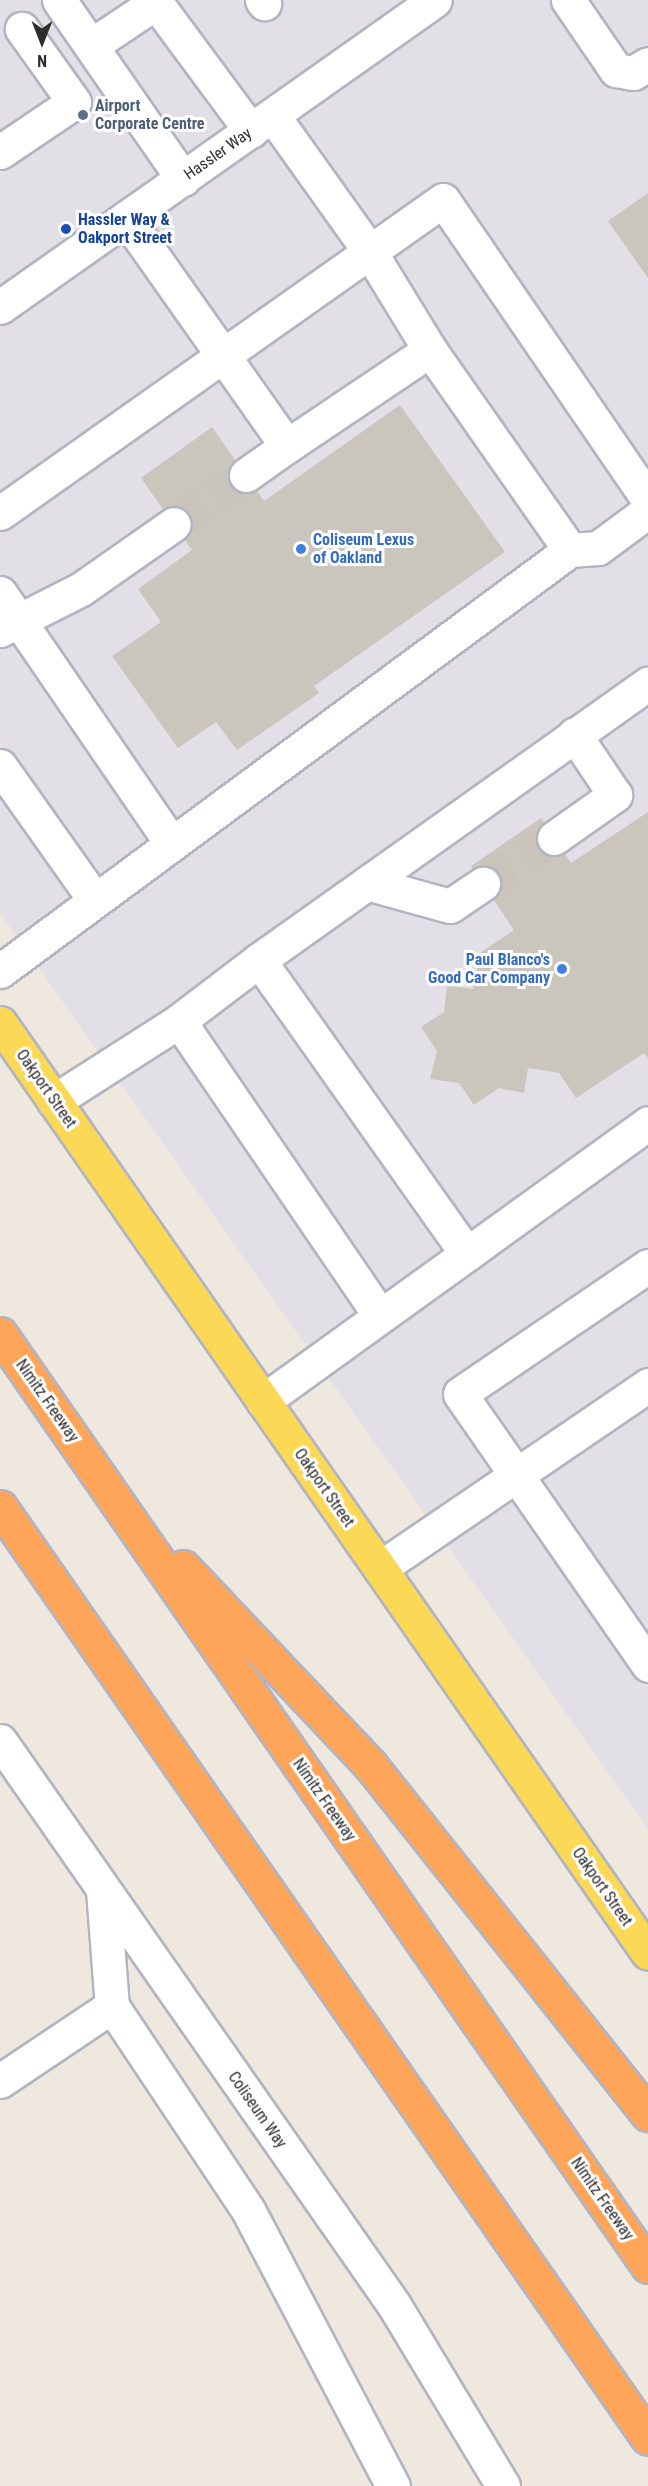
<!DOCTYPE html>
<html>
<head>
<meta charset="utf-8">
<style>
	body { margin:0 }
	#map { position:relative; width:648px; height:2486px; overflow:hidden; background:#efe8de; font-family:"Roboto Condensed",sans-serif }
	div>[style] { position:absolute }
	.industrial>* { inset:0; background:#e2dfe7 }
	.building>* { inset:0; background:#cbc6bd }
	.minor-tunnel>* { height:33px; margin-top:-16.5px; transform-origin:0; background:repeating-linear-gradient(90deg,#c8c3bb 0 33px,transparent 0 49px) }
	.roads { filter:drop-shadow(2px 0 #b2b4c1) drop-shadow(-2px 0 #b2b4c1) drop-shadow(0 2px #b2b4c1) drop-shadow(0 -2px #b2b4c1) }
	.minor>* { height:33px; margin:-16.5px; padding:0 16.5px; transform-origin:16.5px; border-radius:16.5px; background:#fff }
	.major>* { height:33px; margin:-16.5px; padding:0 16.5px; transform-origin:16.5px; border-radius:16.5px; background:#fbd957 }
	.highway>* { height:33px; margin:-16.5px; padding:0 16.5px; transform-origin:16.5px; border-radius:16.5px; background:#ffa559 }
	.dots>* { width:16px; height:16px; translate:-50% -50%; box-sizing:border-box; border:3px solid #fff; border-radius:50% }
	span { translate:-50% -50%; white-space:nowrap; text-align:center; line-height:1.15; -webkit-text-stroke:6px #fff; paint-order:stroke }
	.service-label { font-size:16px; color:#4e5e75; font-weight:700 }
	.left { translate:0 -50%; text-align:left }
	.street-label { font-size:16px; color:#2d2d2d }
	.transit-label { font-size:16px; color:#164399; font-weight:700 }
	.shop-label { font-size:16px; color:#366cbe; font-weight:700 }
	.right { translate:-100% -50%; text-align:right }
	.north { position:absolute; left:12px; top:12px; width:60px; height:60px; -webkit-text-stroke:4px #fff; paint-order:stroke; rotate:180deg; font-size:16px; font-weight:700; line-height:24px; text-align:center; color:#2d2d2d }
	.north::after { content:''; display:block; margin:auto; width:21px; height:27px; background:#2d2d2d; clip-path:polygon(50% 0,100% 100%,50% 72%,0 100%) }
</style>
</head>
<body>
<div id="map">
	<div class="industrial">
		<div style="clip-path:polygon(0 0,648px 0,648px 1829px,0 913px)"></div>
	</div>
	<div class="building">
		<div style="clip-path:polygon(648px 193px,648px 278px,608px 221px)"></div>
		<div style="clip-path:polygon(400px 405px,505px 552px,314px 686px,319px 693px,237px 750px,216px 722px,178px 748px,112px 656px,161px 622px,138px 589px,192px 550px,141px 478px,212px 427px,264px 501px)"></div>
		<div style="clip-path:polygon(648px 812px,648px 1058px,644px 1053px,576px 1098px,559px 1073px,528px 1068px,524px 1093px,499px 1088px,474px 1105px,459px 1083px,430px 1079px,437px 1051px,421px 1027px,444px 1012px,447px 986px,473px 989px,480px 953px,514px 930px,471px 866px,541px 818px,571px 863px)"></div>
	</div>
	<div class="minor-tunnel">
		<div style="left:174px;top:524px;width:87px;rotate:-34.2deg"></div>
		<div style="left:483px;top:884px;width:85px;rotate:-32.9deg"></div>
	</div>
	<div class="roads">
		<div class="minor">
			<div style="left:59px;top:0;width:218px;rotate:55.3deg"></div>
			<div style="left:154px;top:0;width:163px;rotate:53.5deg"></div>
			<div style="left:262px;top:0;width:4px;rotate:56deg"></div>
			<div style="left:568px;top:0;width:85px;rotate:55.6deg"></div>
			<div style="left:616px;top:70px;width:17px;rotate:10deg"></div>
			<div style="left:633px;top:73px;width:17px;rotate:-31deg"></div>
			<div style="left:92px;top:45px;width:76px;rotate:-33.7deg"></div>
			<div style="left:0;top:152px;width:89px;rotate:-34deg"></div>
			<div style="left:74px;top:102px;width:90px;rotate:-125.5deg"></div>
			<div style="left:126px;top:218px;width:279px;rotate:54.8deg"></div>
			<div style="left:287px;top:446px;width:172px;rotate:-33.9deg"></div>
			<div style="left:0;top:307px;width:532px;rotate:-35.21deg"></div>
			<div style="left:246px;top:475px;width:50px;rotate:-35.3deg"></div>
			<div style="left:0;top:513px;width:542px;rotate:-35.24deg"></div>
			<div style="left:443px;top:200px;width:363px;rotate:55.6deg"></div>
			<div style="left:570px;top:550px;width:28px;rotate:-4deg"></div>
			<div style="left:598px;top:548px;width:62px;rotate:-36.5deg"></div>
			<div style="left:0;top:593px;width:303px;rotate:55.6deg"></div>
			<div style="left:0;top:630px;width:91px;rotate:-26.8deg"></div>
			<div style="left:81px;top:589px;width:113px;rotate:-35deg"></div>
			<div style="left:0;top:766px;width:164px;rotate:54.7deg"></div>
			<div style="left:554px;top:838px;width:75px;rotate:-35.2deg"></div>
			<div style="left:615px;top:795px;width:73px;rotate:-123.9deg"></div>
			<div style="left:367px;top:883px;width:86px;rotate:15.5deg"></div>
			<div style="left:450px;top:906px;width:40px;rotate:-34deg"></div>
			<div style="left:259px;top:960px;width:101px;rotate:142.7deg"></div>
			<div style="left:179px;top:1021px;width:357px;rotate:55.7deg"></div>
			<div style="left:0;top:971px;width:709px;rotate:-36.45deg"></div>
			<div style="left:570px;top:550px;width:244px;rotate:-125deg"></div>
			<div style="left:430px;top:350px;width:115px;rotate:-121.5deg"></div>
			<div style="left:370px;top:252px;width:167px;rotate:-125.5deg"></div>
			<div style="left:54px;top:1101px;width:148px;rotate:-32.6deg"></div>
			<div style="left:467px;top:1254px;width:360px;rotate:-125.3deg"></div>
			<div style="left:259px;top:960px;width:477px;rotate:-35.4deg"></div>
			<div style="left:648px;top:1266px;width:227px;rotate:145.8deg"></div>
			<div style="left:460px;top:1394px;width:330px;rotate:55.2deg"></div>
			<div style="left:263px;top:1401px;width:475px;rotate:-35.8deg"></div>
			<div style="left:380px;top:1568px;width:325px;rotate:-34.3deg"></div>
			<div style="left:0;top:1741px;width:688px;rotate:55.06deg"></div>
			<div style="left:394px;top:2305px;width:211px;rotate:58.9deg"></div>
			<div style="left:103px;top:1890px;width:116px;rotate:85.6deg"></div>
			<div style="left:112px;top:2006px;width:245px;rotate:56.3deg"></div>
			<div style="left:248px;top:2210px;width:312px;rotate:62.3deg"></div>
			<div style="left:0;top:2081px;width:135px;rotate:-33.8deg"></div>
		</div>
		<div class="major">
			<div style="left:0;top:1023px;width:1133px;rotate:55.13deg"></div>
		</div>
		<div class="highway">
			<div style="left:0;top:1334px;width:1135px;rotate:55.19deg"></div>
			<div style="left:0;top:1507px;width:1134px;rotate:55.16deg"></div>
			<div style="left:183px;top:1567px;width:274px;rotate:46.6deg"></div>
			<div style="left:371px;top:1766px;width:445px;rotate:51.5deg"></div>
		</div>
	</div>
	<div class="dots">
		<div style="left:83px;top:115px;background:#5c6f8a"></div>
		<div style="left:66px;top:229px;background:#1a4fb4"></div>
		<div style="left:301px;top:549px;background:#3f7fe0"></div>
		<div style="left:562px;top:969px;background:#3f7fe0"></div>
	</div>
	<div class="service-label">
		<span class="left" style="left:95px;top:115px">Airport<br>Corporate Centre</span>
	</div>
	<div class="street-label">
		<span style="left:218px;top:154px;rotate:-35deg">Hassler Way</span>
		<span style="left:46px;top:1089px;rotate:55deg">Oakport Street</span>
		<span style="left:47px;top:1401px;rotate:55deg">Nimitz Freeway</span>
		<span style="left:324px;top:1488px;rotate:55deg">Oakport Street</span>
		<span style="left:324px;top:1800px;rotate:55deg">Nimitz Freeway</span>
		<span style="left:602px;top:1887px;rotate:55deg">Oakport Street</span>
		<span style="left:257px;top:2110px;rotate:55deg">Coliseum Way</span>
		<span style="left:602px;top:2199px;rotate:55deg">Nimitz Freeway</span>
	</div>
	<div class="transit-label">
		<span class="left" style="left:78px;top:229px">Hassler Way &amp;<br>Oakport Street</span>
	</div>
	<div class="shop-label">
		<span class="left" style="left:313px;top:549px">Coliseum Lexus<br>of Oakland</span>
		<span class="right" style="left:550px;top:969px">Paul Blanco's<br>Good Car Company</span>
	</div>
	<div class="north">N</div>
</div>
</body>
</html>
